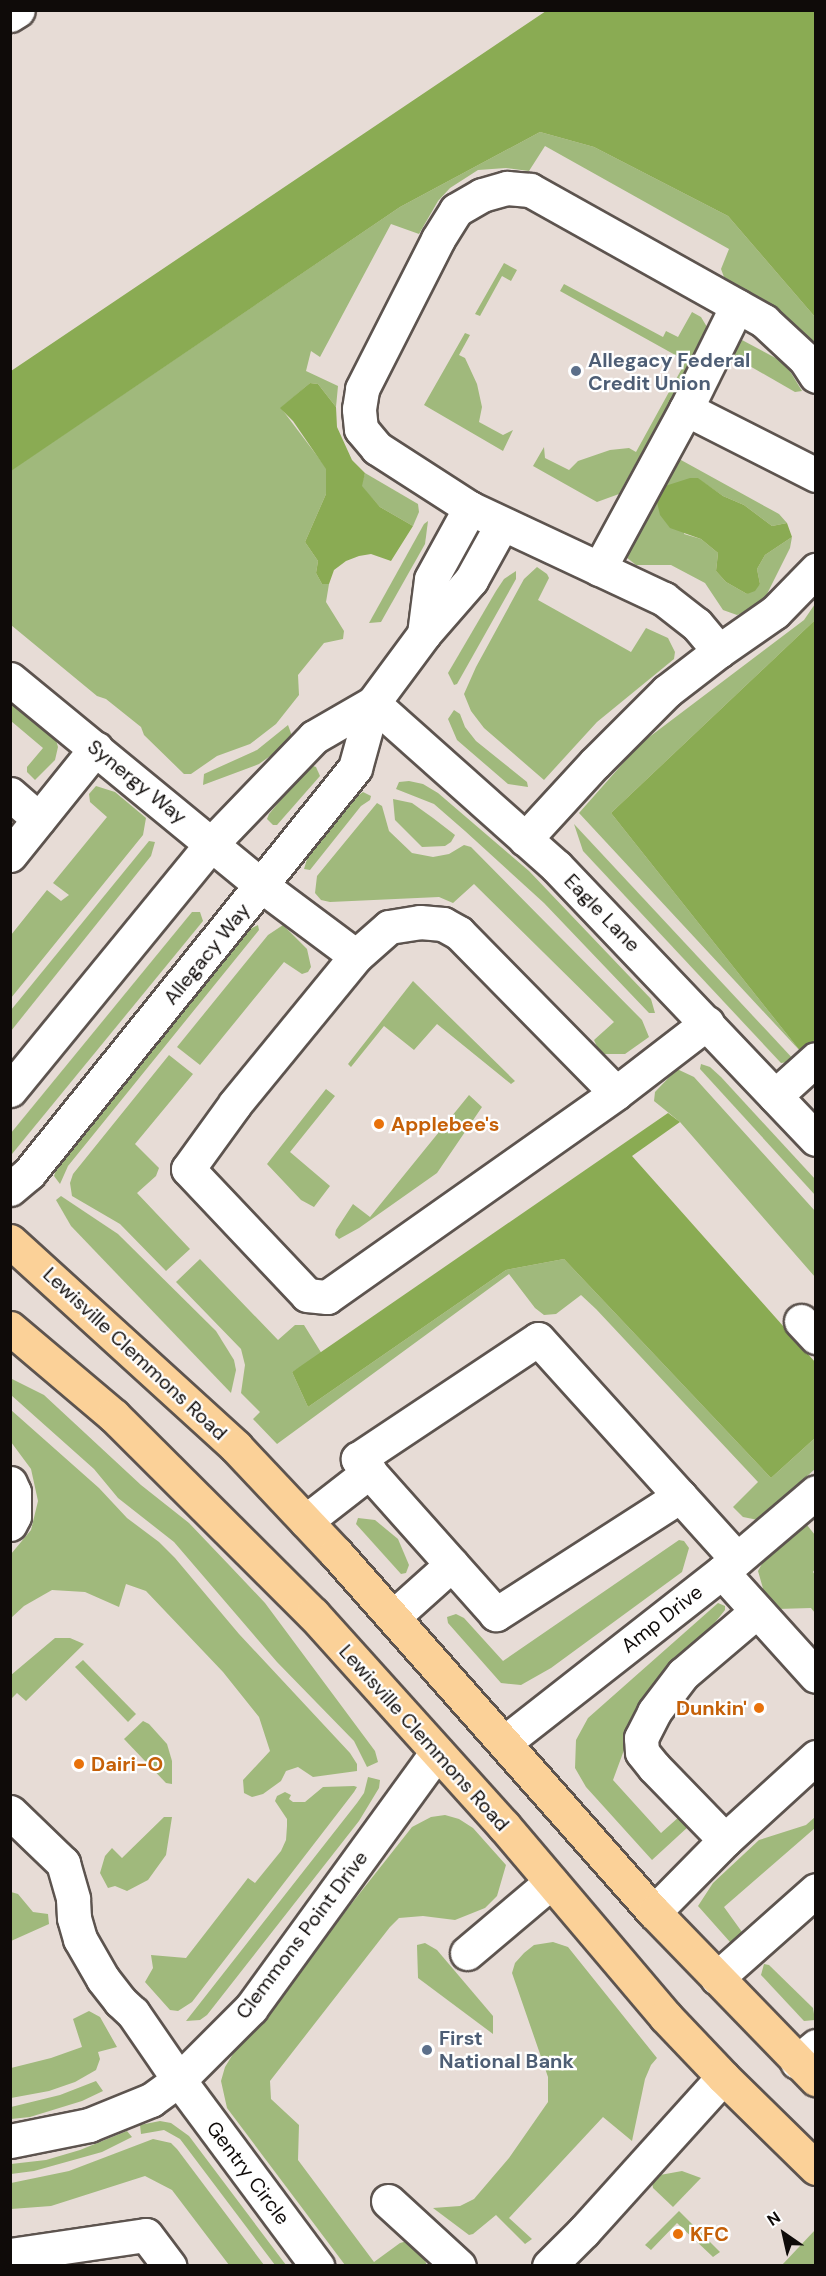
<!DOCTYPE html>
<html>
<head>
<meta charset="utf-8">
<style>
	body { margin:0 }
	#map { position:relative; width:826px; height:2276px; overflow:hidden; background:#e7dcd6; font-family:"DM Sans",sans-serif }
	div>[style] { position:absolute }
	.green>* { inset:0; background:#a0b97c }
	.forest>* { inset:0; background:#8aab53 }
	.roads { filter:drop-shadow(2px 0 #5d544f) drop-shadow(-2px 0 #5d544f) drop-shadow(0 2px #5d544f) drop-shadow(0 -2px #5d544f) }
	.minor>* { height:33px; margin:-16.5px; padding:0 16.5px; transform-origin:16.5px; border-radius:16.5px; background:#fff }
	.major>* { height:33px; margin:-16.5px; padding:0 16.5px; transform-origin:16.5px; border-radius:16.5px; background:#fbd198 }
	.dots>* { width:16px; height:16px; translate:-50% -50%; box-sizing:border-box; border:3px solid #fff; border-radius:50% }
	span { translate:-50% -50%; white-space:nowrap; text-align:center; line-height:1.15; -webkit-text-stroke:4.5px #fff; paint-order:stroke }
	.service-label { font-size:20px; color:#4e5e75; font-weight:700 }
	.left { translate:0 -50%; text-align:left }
	.street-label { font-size:20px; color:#0f0b09 }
	.food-label { font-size:20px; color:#c56008; font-weight:700 }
	.right { translate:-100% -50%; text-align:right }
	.frame { position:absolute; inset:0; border:12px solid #0f0b09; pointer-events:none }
	.north { position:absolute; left:754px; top:2204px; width:60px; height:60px; -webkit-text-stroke:4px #fff; paint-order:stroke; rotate:326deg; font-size:16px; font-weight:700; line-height:24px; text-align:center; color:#0f0b09 }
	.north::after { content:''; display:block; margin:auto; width:21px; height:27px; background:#0f0b09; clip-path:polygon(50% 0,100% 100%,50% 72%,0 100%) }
</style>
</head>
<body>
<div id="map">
	<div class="green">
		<div style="clip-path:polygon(540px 132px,594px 147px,728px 216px,815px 317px,815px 358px,766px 304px,724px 277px,721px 269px,729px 249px,545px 146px,529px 171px,506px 168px,478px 170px,450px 188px,438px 201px,419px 234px,391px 224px,320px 357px,311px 351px,306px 371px,338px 386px,336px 407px,318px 384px,310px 383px,281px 408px,327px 469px,326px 494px,305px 542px,318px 561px,316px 573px,322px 584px,329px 584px,326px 602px,344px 631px,343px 639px,324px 643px,298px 675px,299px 695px,276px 724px,250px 744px,217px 756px,191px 774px,184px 774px,144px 735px,141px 727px,106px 699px,97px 696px,11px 625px,10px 471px,400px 207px)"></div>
		<div style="clip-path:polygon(504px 263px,517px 270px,511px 281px,502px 276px,480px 316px,475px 314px)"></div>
		<div style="clip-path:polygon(564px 284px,663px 337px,666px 331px,678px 337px,692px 312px,701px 317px,707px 327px,707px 333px,619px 494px,597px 502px,533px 466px,544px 447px,545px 458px,569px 470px,578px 461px,610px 450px,629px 448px,636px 452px,686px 361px,560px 291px)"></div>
		<div style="clip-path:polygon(465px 333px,470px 335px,459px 355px,465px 358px,477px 384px,482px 407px,479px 422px,503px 435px,513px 430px,503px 451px,424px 405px)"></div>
		<div style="clip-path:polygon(742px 340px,785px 363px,802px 391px,795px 392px,734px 357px,731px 351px,734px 343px)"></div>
		<div style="clip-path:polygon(681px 460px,779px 514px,787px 523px,772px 526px,744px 505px,723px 496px,697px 478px,684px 534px,701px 539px,718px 553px,716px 571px,726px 582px,747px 594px,760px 584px,757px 569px,765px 555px,792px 537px,790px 548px,765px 598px,745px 612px,737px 615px,723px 610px,705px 583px,671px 565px,636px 565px,626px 557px,624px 550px,673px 462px)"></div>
		<div style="clip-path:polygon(365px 473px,418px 504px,419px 512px,413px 526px,380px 507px,361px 486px)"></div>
		<div style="clip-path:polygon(428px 521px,425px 544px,381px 622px,369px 623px,424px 524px)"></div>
		<div style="clip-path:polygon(537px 567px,547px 574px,549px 578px,538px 600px,631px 652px,646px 628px,668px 638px,675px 652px,674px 659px,597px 722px,544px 780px,484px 728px,471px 711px,464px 694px,476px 667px,524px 579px)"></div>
		<div style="clip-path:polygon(516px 571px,516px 579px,457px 684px,454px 685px,448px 673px,496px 591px,504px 579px)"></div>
		<div style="clip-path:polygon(815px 604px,815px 620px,611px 813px,801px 1052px,579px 813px,640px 744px,804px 620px)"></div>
		<div style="clip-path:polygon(10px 700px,56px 740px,58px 747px,55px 760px,35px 780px,27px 772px,27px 767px,43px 748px,11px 721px)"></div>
		<div style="clip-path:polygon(454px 710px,460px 714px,465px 727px,476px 741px,527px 782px,528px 787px,508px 784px,457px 740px,448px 719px)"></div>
		<div style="clip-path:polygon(288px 725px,292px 736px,273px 754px,259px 764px,203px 785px,204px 774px,257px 750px)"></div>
		<div style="clip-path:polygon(310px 765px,316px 767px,320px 776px,277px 825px,273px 825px,267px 819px,269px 814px)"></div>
		<div style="clip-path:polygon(409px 781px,423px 784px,438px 793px,529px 871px,651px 999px,655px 1013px,649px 1013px,544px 903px,465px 831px,434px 804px,396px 789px,399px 782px)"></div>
		<div style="clip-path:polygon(96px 786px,115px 792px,146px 818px,143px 835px,11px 998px,11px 935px,47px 890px,61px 901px,69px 895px,53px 883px,107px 817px,90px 802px,89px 794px)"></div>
		<div style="clip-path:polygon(363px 792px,371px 796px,370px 800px,361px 806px,310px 870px,304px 869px,310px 849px,354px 798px)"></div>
		<div style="clip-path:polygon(393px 799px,412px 803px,433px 818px,455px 835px,451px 842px,445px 846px,422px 847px,395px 820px)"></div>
		<div style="clip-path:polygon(377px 803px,382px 806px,389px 831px,412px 853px,433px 857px,449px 854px,464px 845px,471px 847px,642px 1020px,649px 1037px,625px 1054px,604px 1054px,599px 1051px,594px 1040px,614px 1022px,474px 884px,453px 903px,439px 897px,330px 902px,321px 900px,315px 893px,317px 876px)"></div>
		<div style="clip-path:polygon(574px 824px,795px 1061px,781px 1063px,583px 851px)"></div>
		<div style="clip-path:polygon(149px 841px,155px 842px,151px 856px,11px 1031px,11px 1010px)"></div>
		<div style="clip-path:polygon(192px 912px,200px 912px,203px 921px,12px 1154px,11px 1152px,11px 1133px)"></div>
		<div style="clip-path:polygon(258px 925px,259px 930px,68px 1166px,60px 1184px,54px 1176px,59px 1160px,244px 932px)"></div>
		<div style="clip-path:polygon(283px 925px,307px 949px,311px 967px,308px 972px,302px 974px,284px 962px,200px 1065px,177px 1047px,268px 935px)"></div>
		<div style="clip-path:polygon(413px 981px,515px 1081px,511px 1084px,437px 1024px,414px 1050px,384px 1026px,351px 1067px,348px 1064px)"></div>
		<div style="clip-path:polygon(169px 1055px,193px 1074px,135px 1144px,159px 1168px,156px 1176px,137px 1193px,190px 1249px,166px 1271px,120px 1224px,72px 1196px,70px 1183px,73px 1174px)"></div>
		<div style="clip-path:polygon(701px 1064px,710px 1067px,721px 1077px,815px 1179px,815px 1195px,700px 1069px)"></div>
		<div style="clip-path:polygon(677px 1069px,694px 1077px,815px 1211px,815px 1277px,680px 1122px,654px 1101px,655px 1092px)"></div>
		<div style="clip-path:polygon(326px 1089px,335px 1096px,290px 1152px,330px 1186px,314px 1207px,301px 1200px,267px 1164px)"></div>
		<div style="clip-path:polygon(469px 1095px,482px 1107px,437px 1173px,359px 1228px,339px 1239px,335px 1235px,336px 1230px,353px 1204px,370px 1217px)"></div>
		<div style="clip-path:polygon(61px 1196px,118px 1234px,216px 1331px,234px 1360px,236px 1370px,231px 1393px,71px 1226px,56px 1200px)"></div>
		<div style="clip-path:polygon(200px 1259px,278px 1340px,295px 1325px,304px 1325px,322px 1354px,292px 1372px,308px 1407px,506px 1270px,564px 1259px,771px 1478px,815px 1438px,815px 1469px,758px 1520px,743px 1517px,733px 1507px,758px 1482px,596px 1309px,581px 1295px,556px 1314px,544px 1315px,535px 1308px,509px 1274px,277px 1444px,253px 1419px,260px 1412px,241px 1393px,245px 1365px,241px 1349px,176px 1282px)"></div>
		<div style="clip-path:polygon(10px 1378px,44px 1395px,141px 1485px,189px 1523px,230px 1566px,265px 1603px,375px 1751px,378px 1762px,367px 1767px,354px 1741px,277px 1662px,174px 1542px,118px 1498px,94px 1469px,11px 1395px)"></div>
		<div style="clip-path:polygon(11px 1410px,99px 1488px,127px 1518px,159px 1542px,175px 1558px,239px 1634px,350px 1753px,357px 1764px,357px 1771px,313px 1777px,298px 1767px,286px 1771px,281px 1781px,263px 1794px,252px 1797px,244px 1793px,243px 1780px,270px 1751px,259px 1717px,223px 1672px,146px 1591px,126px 1584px,119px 1607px,85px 1592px,52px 1590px,24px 1606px,11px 1618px,11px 1554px,31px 1530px,38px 1501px,31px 1469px,11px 1442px)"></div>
		<div style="clip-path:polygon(358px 1518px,375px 1520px,398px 1539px,409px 1565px,406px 1573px,401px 1574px,356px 1524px)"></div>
		<div style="clip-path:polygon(807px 1525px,815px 1535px,815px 1569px,813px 1572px,815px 1575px,815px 1613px,811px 1608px,777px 1609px,764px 1592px,758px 1571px,763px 1562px)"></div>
		<div style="clip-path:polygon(679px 1540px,684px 1541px,689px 1548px,682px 1572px,551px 1668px,521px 1685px,501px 1683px,448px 1623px,447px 1617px,456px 1614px,464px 1618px,503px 1661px)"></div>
		<div style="clip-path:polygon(718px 1603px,725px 1606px,725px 1610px,656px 1696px,627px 1742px,613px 1780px,661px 1833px,680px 1816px,689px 1826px,652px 1860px,586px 1787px,575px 1768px,576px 1740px,588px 1718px)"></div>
		<div style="clip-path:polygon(55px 1638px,70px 1638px,84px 1644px,26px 1701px,17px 1693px,11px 1699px,11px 1675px)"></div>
		<div style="clip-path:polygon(83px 1660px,136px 1714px,128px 1722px,75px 1667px)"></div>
		<div style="clip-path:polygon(143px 1721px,149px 1724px,167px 1744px,172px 1761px,172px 1784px,166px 1783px,124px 1739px)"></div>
		<div style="clip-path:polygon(368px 1777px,380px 1780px,379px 1788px,359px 1821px,207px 2015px,200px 2020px,186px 2021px,357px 1803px,364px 1793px)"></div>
		<div style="clip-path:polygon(354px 1786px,357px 1787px,354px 1792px,192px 2002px,178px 2011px,170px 2010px,145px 1982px,153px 1968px,151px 1955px,186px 1958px,248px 1878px,255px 1883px,281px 1851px,286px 1840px,287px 1826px,287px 1819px,275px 1801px,277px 1796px,285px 1792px,291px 1795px,289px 1799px,293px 1802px,305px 1802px,323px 1787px)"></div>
		<div style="clip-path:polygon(445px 1815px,459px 1819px,473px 1828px,506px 1865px,497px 1896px,485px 1908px,455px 1920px,423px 1916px,399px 1918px,390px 1927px,270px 2081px,271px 2099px,299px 2125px,298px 2160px,374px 2262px,400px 2243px,411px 2240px,419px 2246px,426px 2263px,426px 2265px,345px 2265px,227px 2108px,221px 2081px,225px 2067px,233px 2054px,412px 1827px,431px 1817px)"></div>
		<div style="clip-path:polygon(164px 1817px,172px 1817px,166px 1855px,148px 1880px,127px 1891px,115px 1886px,108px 1888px,100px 1873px,105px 1856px,112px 1848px,122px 1858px)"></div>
		<div style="clip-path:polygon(815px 1817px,815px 1828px,724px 1907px,742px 1932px,743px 1937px,735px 1942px,730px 1942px,698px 1906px,713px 1883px,759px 1840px,806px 1825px)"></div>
		<div style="clip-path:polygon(11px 1892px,18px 1894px,33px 1912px,48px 1914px,49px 1924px,11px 1941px)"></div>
		<div style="clip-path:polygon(553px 1942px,568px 1947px,657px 2058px,651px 2065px,645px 2079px,632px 2141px,603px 2117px,509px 2218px,532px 2239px,525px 2244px,496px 2215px,473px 2234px,469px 2235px,433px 2208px,460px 2206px,474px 2199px,509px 2158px,548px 2102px,548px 2077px,512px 1973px,515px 1963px,524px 1953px,534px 1945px)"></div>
		<div style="clip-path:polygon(425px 1943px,437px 1950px,493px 2016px,493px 2034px,418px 1978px,417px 1945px)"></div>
		<div style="clip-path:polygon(764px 1964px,769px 1965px,813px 2008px,815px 2020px,804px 2021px,761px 1975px)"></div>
		<div style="clip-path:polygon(89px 2011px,100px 2017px,117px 2047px,98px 2052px,100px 2059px,96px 2070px,75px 2082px,49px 2091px,11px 2098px,11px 2068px,51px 2058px,82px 2047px,73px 2019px)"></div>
		<div style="clip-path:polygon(96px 2081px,103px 2091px,82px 2101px,30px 2117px,11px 2119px,11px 2107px,60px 2095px)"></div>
		<div style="clip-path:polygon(160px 2121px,171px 2123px,189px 2136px,286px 2265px,275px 2265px,180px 2139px,164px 2130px,141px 2134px,140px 2125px)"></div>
		<div style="clip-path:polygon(127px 2131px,132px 2137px,102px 2152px,34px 2171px,11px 2174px,11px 2164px,46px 2160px,80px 2150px)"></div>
		<div style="clip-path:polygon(153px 2139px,171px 2143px,177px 2149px,264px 2265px,229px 2265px,172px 2190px,145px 2176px,51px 2206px,11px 2209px,11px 2183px,69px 2171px)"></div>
		<div style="clip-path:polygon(682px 2171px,701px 2178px,673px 2207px,653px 2188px,652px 2182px,660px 2175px)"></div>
		<div style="clip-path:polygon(679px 2211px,720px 2252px,713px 2257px,677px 2223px,651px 2250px,645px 2245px)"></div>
		<div style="clip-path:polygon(815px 2230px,815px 2265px,782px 2265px)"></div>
	</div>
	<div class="forest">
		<div style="clip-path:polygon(546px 11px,815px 11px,815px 317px,728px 216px,594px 147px,540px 132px,400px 207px,11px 471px,11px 371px)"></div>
		<div style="clip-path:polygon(310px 383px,318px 384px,336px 407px,337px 427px,352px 460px,365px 473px,362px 486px,380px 507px,413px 526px,391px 561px,371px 554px,359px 556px,346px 561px,334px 570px,329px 584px,322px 584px,316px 573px,318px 561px,305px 542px,326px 494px,326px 469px,293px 421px,280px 408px)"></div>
		<div style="clip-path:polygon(690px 478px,698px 478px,723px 496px,744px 505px,772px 526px,787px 523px,792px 537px,765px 555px,757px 569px,760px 584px,755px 591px,747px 594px,726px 582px,716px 571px,718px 553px,701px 539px,670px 528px,660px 515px,657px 502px,662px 487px)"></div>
		<div style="clip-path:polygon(815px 620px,816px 1039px,801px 1052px,611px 813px)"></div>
		<div style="clip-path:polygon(668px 1113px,680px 1122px,632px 1156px,815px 1362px,815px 1438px,771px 1478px,564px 1259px,506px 1270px,308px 1407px,292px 1372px)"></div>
	</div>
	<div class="roads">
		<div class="minor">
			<div style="left:10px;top:15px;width:9px;rotate:-32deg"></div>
			<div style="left:686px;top:409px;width:146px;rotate:26.9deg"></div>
			<div style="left:599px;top:569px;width:182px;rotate:-61.5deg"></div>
			<div style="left:686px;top:409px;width:115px;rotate:-63.7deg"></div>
			<div style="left:424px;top:634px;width:55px;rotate:-82.7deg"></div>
			<div style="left:431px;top:579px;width:81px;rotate:-61.2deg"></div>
			<div style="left:719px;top:651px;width:68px;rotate:-34.9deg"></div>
			<div style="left:775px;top:612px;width:59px;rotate:-45.7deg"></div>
			<div style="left:10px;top:679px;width:326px;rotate:39.4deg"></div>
			<div style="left:262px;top:886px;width:117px;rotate:36.7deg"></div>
			<div style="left:356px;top:956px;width:44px;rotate:-41.3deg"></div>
			<div style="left:389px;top:927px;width:31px;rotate:-9deg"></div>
			<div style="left:420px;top:922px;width:23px;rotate:5deg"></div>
			<div style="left:443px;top:924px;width:18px;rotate:29deg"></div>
			<div style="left:459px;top:933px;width:224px;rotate:45.5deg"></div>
			<div style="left:616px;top:1093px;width:115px;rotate:-37.6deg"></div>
			<div style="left:373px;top:703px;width:245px;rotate:41.7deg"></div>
			<div style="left:556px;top:866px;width:377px;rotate:46.4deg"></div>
			<div style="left:10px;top:794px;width:38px;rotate:41deg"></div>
			<div style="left:525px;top:839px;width:103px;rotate:-47.4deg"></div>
			<div style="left:595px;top:763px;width:102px;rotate:-45deg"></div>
			<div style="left:667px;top:691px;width:66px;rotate:-37.6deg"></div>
			<div style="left:719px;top:651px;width:35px;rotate:-130deg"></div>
			<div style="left:696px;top:624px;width:41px;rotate:-142deg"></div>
			<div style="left:664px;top:599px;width:214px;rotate:-154.9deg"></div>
			<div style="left:470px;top:508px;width:111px;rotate:-147.2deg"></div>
			<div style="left:377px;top:448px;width:25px;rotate:-130deg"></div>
			<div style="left:361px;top:429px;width:20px;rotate:-96deg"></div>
			<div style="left:359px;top:409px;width:20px;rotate:-81deg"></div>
			<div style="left:362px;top:389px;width:168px;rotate:-63.1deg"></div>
			<div style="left:438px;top:239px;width:34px;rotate:-58deg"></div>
			<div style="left:456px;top:210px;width:30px;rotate:-30deg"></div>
			<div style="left:482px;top:195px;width:26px;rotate:-16deg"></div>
			<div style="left:507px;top:188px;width:23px;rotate:5deg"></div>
			<div style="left:530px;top:190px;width:268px;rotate:29.2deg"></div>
			<div style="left:764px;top:321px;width:56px;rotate:42.8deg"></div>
			<div style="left:805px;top:359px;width:20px;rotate:57deg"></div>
			<div style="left:10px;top:855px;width:137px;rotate:-51.2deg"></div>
			<div style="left:356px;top:956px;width:191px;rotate:129.3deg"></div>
			<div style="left:235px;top:1104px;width:80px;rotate:125.9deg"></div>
			<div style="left:188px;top:1169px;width:173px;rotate:46.6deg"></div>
			<div style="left:307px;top:1295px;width:20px;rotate:6deg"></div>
			<div style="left:327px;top:1297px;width:354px;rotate:-35.2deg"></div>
			<div style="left:10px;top:1090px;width:319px;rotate:-50.7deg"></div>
			<div style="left:212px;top:843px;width:147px;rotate:-46.1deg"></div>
			<div style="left:314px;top:737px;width:68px;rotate:-30deg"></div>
			<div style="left:775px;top:1096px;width:55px;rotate:-42.1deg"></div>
			<div style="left:10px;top:1189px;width:25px;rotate:-40deg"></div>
			<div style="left:29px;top:1173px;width:520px;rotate:-51.17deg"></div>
			<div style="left:355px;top:768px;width:67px;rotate:-74.5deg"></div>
			<div style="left:373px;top:703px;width:86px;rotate:-53.5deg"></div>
			<div style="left:424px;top:634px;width:72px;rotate:-49deg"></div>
			<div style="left:471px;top:580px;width:64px;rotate:-61deg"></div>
			<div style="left:801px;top:1321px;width:22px;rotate:47deg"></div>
			<div style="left:538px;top:1339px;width:212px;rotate:47.9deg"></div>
			<div style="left:680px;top:1496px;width:219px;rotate:147.3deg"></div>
			<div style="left:496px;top:1614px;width:208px;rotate:-131.7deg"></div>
			<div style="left:358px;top:1459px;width:216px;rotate:-33.7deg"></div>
			<div style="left:10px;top:1483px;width:10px;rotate:66deg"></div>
			<div style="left:14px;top:1492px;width:24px;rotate:90deg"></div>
			<div style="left:14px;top:1516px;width:9px;rotate:117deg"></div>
			<div style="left:680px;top:1496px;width:85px;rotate:47.9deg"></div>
			<div style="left:306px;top:1521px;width:81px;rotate:-38deg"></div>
			<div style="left:722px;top:1572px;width:140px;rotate:47.9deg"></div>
			<div style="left:393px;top:1617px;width:79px;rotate:-41.9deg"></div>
			<div style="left:505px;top:1742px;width:276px;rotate:-38.1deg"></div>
			<div style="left:722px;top:1572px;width:123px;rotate:-40.4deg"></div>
			<div style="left:10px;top:1812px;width:74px;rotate:43.9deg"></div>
			<div style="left:63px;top:1863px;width:37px;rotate:74deg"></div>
			<div style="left:73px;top:1899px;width:19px;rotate:87deg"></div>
			<div style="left:74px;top:1918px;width:22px;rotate:74deg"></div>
			<div style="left:80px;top:1939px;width:46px;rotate:60.1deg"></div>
			<div style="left:103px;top:1979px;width:28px;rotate:52deg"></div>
			<div style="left:120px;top:2001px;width:18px;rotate:43deg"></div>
			<div style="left:133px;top:2013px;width:81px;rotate:55.5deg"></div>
			<div style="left:179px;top:2080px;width:232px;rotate:53.4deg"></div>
			<div style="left:725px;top:1840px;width:102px;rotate:-134.2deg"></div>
			<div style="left:654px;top:1767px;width:19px;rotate:-129deg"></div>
			<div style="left:642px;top:1752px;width:14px;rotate:-94deg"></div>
			<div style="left:641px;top:1738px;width:29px;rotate:-63deg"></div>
			<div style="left:654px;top:1712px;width:48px;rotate:-52.7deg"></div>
			<div style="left:683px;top:1674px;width:97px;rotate:-40.4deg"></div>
			<div style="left:654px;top:1912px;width:101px;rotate:-45.4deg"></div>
			<div style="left:725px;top:1840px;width:123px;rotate:-42.4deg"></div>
			<div style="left:467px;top:1953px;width:110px;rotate:-40.2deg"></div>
			<div style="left:717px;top:1978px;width:132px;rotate:-41.6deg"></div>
			<div style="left:797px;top:2062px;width:25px;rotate:-40deg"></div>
			<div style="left:10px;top:2141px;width:81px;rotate:-11.4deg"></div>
			<div style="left:89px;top:2125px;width:67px;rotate:-22deg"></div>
			<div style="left:151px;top:2100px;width:34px;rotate:-36deg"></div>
			<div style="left:179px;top:2080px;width:102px;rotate:-45deg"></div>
			<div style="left:251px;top:2008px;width:316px;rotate:-54deg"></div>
			<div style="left:388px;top:2201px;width:96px;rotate:42.5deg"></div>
			<div style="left:10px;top:2255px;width:137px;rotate:-8.4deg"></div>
			<div style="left:146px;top:2235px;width:39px;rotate:53deg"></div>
			<div style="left:549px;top:2266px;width:49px;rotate:-45deg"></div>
			<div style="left:584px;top:2231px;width:207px;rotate:-47.9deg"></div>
		</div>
		<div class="major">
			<div style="left:10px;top:1241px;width:306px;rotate:42.3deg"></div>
			<div style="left:236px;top:1447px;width:146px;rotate:46.7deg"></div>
			<div style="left:336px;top:1553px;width:480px;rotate:48.5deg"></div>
			<div style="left:654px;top:1912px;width:233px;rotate:45.9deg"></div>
			<div style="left:10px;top:1328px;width:136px;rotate:40.2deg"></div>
			<div style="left:114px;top:1416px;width:281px;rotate:44.9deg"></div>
			<div style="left:313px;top:1614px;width:285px;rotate:48deg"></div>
			<div style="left:504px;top:1826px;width:249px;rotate:49.7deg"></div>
			<div style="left:665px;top:2016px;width:84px;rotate:46.4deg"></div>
			<div style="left:723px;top:2077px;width:130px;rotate:44.4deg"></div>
		</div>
	</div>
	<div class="dots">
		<div style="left:576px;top:371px;background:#5c6f8a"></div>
		<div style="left:379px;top:1124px;background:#e8710a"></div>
		<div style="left:759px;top:1708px;background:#e8710a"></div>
		<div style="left:79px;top:1764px;background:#e8710a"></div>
		<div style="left:427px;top:2050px;background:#5c6f8a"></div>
		<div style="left:678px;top:2234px;background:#e8710a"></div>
	</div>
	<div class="service-label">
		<span class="left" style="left:588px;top:372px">Allegacy Federal<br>Credit Union</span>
		<span class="left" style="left:439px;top:2050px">First<br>National Bank</span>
	</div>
	<div class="street-label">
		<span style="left:137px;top:782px;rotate:39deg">Synergy Way</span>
		<span style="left:602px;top:913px;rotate:46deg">Eagle Lane</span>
		<span style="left:207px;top:954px;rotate:-51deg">Allegacy Way</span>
		<span style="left:135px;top:1354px;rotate:43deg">Lewisville Clemmons Road</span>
		<span style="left:662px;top:1619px;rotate:-38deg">Amp Drive</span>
		<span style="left:424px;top:1738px;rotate:48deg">Lewisville Clemmons Road</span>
		<span style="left:302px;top:1935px;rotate:-53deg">Clemmons Point Drive</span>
		<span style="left:248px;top:2173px;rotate:53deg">Gentry Circle</span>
	</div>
	<div class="food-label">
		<span class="left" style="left:391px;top:1124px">Applebee's</span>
		<span class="right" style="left:747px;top:1708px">Dunkin'</span>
		<span class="left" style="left:91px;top:1764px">Dairi-O</span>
		<span class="left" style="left:690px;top:2234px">KFC</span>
	</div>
	<div class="frame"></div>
	<div class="north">N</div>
</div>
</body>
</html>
